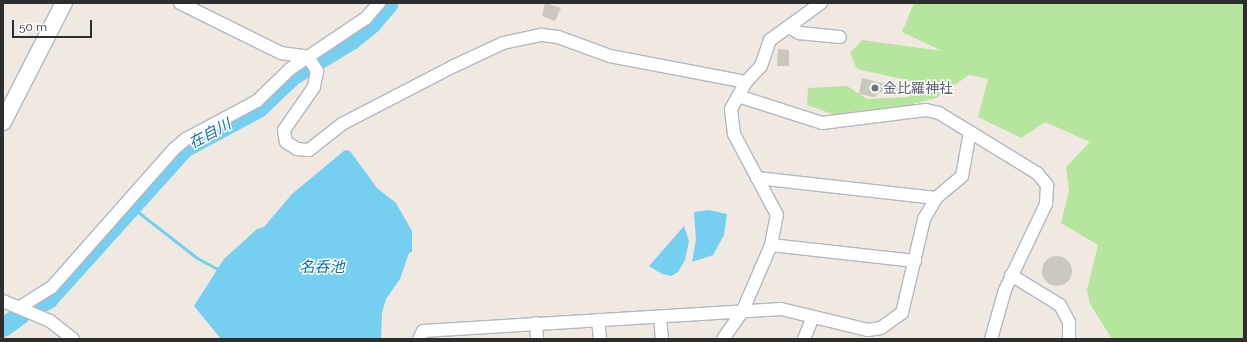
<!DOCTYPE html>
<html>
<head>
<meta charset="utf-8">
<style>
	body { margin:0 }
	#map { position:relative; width:1247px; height:342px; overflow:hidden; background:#efe9e1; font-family:Raleway,"Noto Sans JP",sans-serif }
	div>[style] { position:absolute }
	.green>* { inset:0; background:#b6e59e }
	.water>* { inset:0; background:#75cff0 }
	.stream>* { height:3px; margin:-1.5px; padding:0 1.5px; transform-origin:1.5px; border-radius:1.5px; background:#75cff0 }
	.river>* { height:19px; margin:-9.5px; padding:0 9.5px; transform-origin:9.5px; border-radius:9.5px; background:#75cff0 }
	.building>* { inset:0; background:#cbc7bf }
	.round { border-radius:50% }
	.roads { filter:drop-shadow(1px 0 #b4b7c1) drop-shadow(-1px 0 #b4b7c1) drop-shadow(0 1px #b4b7c1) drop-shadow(0 -1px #b4b7c1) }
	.street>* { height:12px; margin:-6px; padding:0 6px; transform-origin:6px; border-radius:6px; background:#fff }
	.secondary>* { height:16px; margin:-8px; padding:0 8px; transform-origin:8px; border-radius:8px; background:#fff }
	.dots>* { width:11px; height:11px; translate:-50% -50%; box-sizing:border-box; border:2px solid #fff; border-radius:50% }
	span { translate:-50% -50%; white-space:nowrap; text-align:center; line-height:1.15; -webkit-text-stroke:3px #fff; paint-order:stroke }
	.worship-label { font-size:14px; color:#5b616d }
	.left { translate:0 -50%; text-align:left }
	.water-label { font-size:15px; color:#0d6fa3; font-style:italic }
	.frame { position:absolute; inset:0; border:4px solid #2e2e2e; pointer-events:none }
	.scale { position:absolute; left:12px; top:20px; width:80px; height:18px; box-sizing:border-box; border:2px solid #2e2e2e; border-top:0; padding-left:5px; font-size:12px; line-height:14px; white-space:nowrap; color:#2e2e2e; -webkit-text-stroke:3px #fff; paint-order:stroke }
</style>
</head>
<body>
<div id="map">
	<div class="green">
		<div style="clip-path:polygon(914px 3px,1244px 3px,1244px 339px,1112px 339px,1090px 304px,1087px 290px,1098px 245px,1061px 223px,1069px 191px,1066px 167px,1090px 142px,1045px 122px,1021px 138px,978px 117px,988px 79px,969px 75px,936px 98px,885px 111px,838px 116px,807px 105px,808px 88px,847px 86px,867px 99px,909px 97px,915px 82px,857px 69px,850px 53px,862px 40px,942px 51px,902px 32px)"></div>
	</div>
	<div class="water">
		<div style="clip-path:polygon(345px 150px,350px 151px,377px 188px,396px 203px,412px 231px,412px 252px,409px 253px,400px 279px,386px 299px,382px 313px,381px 339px,221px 339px,194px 306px,224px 259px,257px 229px,264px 227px,292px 194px)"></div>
		<div style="clip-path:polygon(709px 210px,727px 214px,724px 235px,713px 255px,692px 262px,696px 240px,694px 212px)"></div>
		<div style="clip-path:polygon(684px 226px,689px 241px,685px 260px,678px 272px,671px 276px,662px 274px,649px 266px)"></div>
	</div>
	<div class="stream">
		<div style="left:127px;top:212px;width:11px"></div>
		<div style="left:138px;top:212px;width:75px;rotate:37.9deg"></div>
		<div style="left:197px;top:258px;width:24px;rotate:28deg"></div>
	</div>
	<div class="river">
		<div style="left:35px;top:306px;width:15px;rotate:-28deg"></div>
		<div style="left:48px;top:299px;width:203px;rotate:-48deg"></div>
		<div style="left:184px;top:148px;width:84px;rotate:-28.4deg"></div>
		<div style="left:258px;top:108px;width:48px;rotate:-43.3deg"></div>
		<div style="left:293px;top:75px;width:68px;rotate:-31.1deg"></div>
		<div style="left:351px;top:40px;width:27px;rotate:-39deg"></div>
		<div style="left:372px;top:23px;width:26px;rotate:-50deg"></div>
		<div style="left:3px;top:327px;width:22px;rotate:-36deg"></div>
	</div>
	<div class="building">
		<div style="clip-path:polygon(545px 3px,561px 8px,555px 21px,542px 16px)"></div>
		<div style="clip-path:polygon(778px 49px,789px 50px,789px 66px,777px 66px)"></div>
		<div style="clip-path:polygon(862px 78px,901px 88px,899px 96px,880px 92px,874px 97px,859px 94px)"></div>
		<div class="round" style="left:1042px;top:256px;width:30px;height:30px"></div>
	</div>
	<div class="roads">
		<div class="street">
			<div style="left:180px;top:3px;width:113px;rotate:26.3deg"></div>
			<div style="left:281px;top:53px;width:27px;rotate:8deg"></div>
			<div style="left:789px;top:27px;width:12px;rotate:31deg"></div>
			<div style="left:799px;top:33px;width:41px;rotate:5.6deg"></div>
			<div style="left:308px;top:57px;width:17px;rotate:57deg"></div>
			<div style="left:317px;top:71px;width:16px;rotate:101deg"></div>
			<div style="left:314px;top:87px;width:52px;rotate:124.9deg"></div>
			<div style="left:284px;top:130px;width:12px;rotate:81deg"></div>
			<div style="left:286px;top:142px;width:13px;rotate:32deg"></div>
			<div style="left:297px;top:149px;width:12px;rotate:5deg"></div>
			<div style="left:309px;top:150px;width:42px;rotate:-38.2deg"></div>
			<div style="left:342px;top:124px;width:126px;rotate:-27.4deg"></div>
			<div style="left:454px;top:66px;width:54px;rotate:-25.1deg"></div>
			<div style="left:503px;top:43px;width:40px;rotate:-12deg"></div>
			<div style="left:542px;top:35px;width:16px;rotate:7deg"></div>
			<div style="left:558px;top:37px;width:55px;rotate:20.1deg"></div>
			<div style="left:610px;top:56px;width:138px;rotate:10.8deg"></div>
			<div style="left:738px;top:96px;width:88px;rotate:17.8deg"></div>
			<div style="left:822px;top:123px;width:105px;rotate:-7.1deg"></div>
			<div style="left:926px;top:110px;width:13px;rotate:13deg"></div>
			<div style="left:939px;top:113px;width:115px;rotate:31.5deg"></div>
			<div style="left:1037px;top:173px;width:16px;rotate:50deg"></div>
			<div style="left:1047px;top:185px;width:19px;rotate:93deg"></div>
			<div style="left:1046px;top:204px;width:95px;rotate:115.5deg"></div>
			<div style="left:1005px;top:290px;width:51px;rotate:105.9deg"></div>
			<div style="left:757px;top:178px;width:180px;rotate:6.4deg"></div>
			<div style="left:771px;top:245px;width:145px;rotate:6.3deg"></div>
			<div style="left:1011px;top:275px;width:57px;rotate:31.5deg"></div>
			<div style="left:1060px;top:305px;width:19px;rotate:62deg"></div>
			<div style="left:1069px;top:322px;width:17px;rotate:90deg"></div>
			<div style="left:3px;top:301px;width:51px;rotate:23.1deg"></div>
			<div style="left:50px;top:321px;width:29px;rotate:38deg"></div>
			<div style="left:20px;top:307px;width:36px;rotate:-32deg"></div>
			<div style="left:51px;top:288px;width:186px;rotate:-48.5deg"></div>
			<div style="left:174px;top:149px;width:16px;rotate:-40deg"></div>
			<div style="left:186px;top:139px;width:81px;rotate:-28.2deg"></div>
			<div style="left:257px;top:101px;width:46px;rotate:-44.1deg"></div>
			<div style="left:290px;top:69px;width:92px;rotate:-33.9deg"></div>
			<div style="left:366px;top:18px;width:20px;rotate:-49deg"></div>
			<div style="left:660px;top:317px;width:22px;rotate:85deg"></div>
			<div style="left:598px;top:320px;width:19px;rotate:84deg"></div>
			<div style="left:536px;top:323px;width:16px;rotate:86deg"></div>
			<div style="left:419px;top:339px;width:9px;rotate:-63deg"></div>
			<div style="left:423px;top:331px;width:359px;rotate:-3.5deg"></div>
			<div style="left:781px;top:309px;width:89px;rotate:13.6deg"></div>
			<div style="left:868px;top:330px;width:13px;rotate:-9deg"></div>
			<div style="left:881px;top:328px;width:26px;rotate:-36deg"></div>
			<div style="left:902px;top:313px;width:97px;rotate:-76.8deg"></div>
			<div style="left:924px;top:219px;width:24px;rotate:-60deg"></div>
			<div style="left:936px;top:198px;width:34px;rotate:-40deg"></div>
			<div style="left:962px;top:176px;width:45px;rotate:-79.7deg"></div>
			<div style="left:723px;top:339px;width:35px;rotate:-55deg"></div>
			<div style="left:743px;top:310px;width:71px;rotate:-66.7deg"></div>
			<div style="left:771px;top:245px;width:31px;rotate:-79deg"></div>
			<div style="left:777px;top:215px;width:92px;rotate:-118deg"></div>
			<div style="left:734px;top:134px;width:25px;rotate:-97deg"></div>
			<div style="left:731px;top:109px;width:31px;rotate:-61deg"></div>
			<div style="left:746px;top:82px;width:22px;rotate:-47deg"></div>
			<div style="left:761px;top:66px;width:28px;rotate:-71deg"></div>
			<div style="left:770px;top:40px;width:63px;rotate:-36deg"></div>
			<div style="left:804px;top:339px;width:24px;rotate:-68deg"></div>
		</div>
		<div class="secondary">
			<div style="left:3px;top:122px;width:134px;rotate:-62.9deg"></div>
		</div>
	</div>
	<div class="dots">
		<div style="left:875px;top:88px;background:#6b7280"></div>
	</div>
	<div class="worship-label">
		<span class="left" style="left:883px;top:88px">金比羅神社</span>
	</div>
	<div class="water-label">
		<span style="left:210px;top:134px;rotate:-28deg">在自川</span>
		<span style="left:322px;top:268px">名呑池</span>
	</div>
	<div class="frame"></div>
	<div class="scale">50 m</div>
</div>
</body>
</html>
